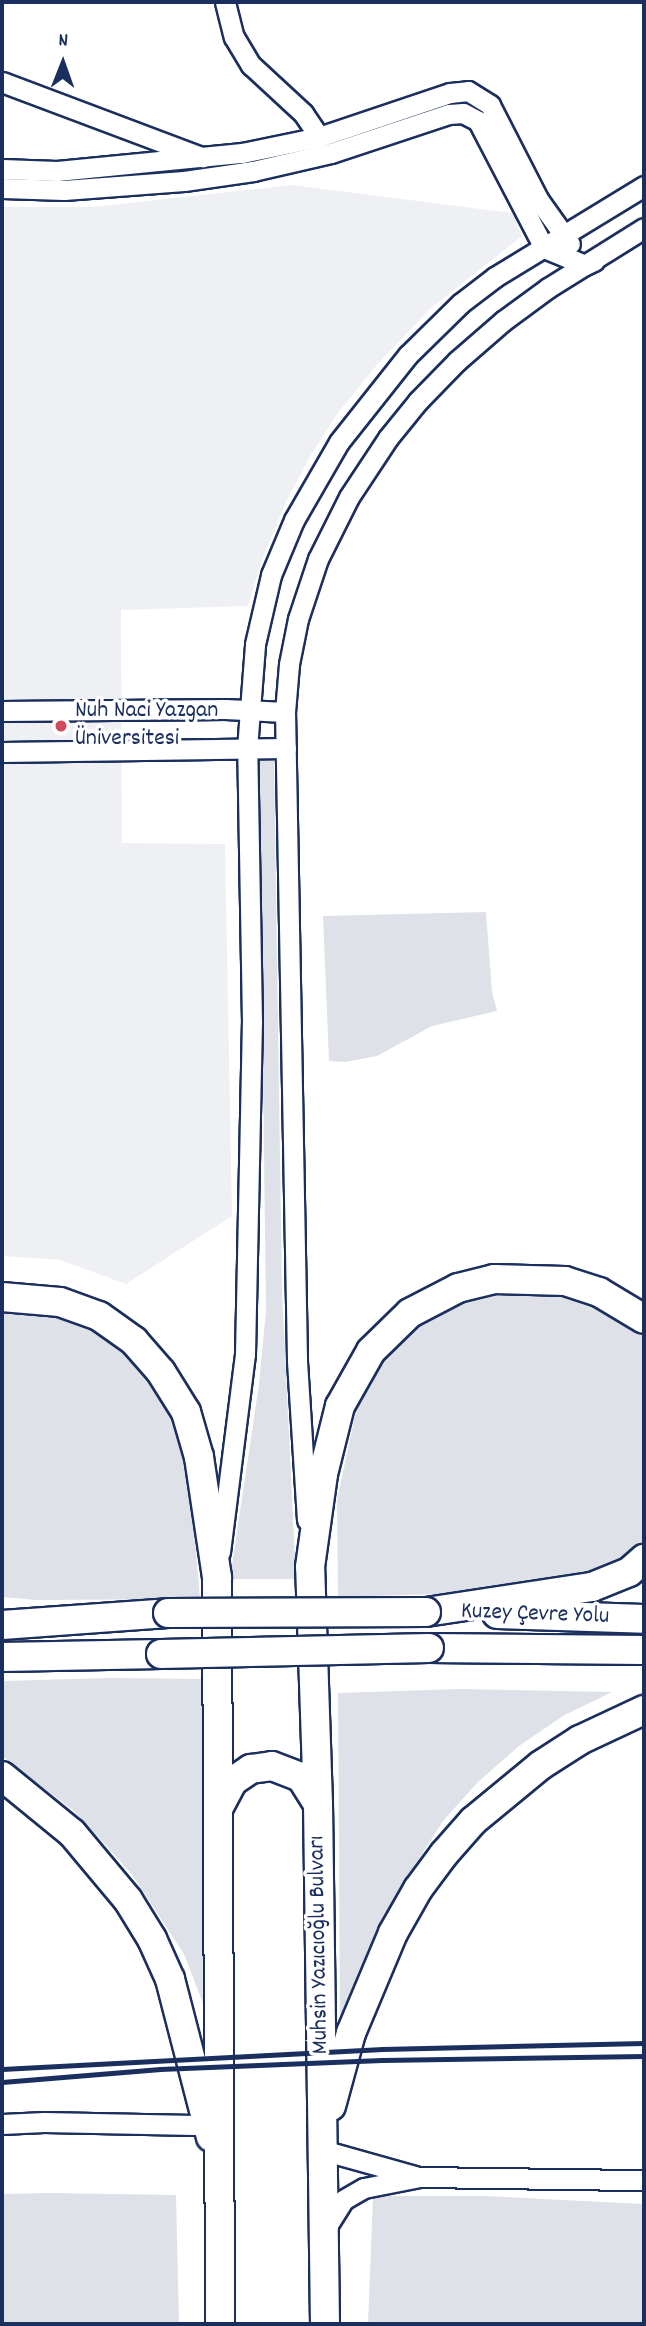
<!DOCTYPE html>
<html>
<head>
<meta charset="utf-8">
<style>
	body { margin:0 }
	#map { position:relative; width:646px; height:2326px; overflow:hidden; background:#fff; font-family:Dekko,sans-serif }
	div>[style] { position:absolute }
	.built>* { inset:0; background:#eff0f4 }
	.green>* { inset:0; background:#dee1e7 }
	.roads { filter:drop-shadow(2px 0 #1b2f5e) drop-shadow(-2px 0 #1b2f5e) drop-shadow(0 2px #1b2f5e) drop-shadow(0 -2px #1b2f5e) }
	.minor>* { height:19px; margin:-9.5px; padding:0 9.5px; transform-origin:9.5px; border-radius:9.5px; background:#fff }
	.highway>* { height:28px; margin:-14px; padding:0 14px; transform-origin:14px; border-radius:14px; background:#fff }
	.rail>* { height:5px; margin:-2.5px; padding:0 2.5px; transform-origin:2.5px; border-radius:2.5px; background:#1b2f5e }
	.bridges { filter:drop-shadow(2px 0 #1b2f5e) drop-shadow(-2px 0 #1b2f5e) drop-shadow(0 2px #1b2f5e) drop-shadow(0 -2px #1b2f5e) }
	.highway-bridge>* { height:28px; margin:-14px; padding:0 14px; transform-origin:14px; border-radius:14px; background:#fff }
	.dots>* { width:19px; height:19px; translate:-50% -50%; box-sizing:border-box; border:4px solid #fff; border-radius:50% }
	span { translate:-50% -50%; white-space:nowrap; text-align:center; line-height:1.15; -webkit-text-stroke:7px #fff; paint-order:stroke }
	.poi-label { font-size:24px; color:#1b2f5e }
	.left { translate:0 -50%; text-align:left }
	.street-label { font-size:24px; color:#1b2f5e }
	.frame { position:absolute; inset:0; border:4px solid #1b2f5e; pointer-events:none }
	.north { position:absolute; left:28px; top:28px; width:70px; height:70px; -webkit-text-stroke:5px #fff; paint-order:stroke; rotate:1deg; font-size:19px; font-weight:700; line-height:28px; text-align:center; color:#1b2f5e }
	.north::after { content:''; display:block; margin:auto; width:24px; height:32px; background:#1b2f5e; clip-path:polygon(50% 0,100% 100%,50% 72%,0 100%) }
</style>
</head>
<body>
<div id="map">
	<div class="built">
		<div style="clip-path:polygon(292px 185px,512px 213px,522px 236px,430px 309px,375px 367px,338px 413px,312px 453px,286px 502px,262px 560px,248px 606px,121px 610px,122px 843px,225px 844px,232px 1216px,126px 1284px,60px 1260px,2px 1256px,2px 207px,92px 207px)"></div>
	</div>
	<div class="green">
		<div style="clip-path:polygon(259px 759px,274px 759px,282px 1291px,296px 1579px,230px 1579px,259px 1384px,266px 1310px)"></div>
		<div style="clip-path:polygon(486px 912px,492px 992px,497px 1011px,432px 1026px,377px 1056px,345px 1062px,329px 1061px,323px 916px)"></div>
		<div style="clip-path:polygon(554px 1288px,644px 1326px,644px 1550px,608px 1571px,502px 1592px,338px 1597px,337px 1500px,357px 1406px,381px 1360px,423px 1320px,481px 1291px)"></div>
		<div style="clip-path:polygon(2px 1308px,52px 1313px,83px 1324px,129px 1354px,156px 1381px,187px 1446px,200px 1599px,36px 1600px,2px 1597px)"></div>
		<div style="clip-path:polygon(110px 1678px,210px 1679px,209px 2019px,184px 1954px,131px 1873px,75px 1812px,2px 1756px,2px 1681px)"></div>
		<div style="clip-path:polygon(460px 1689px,612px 1692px,563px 1716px,519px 1746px,478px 1782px,443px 1821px,398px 1892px,340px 2031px,338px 1693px)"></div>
		<div style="clip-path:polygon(48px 2193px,176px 2195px,179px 2324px,2px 2324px,2px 2194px)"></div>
		<div style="clip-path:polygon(373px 2196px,484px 2196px,644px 2204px,644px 2324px,368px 2324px)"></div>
	</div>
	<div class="roads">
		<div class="minor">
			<div style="left:225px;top:2px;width:36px;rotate:76deg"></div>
			<div style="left:234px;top:37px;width:33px;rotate:59deg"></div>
			<div style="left:251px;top:65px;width:71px;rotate:42.7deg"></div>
			<div style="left:303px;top:113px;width:29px;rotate:56deg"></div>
			<div style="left:2px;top:82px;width:214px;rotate:20.6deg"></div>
			<div style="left:2px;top:169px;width:55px;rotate:2.1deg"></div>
			<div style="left:57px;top:171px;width:186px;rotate:-5.6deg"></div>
			<div style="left:242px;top:153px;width:79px;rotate:-11.7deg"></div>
			<div style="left:319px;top:137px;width:138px;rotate:-18.6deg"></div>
			<div style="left:450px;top:93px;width:18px;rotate:-6deg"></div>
			<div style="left:468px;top:91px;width:26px;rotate:32deg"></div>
			<div style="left:490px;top:105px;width:106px;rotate:62.9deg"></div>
			<div style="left:538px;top:199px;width:55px;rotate:54.6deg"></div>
			<div style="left:2px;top:188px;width:62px;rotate:1.8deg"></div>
			<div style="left:64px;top:190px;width:120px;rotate:-4.3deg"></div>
			<div style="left:184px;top:181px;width:70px;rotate:-8.2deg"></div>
			<div style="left:253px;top:171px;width:80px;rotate:-13deg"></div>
			<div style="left:331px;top:153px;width:124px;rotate:-18.3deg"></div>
			<div style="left:449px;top:114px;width:14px;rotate:-4deg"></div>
			<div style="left:463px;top:113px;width:17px;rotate:28deg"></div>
			<div style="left:478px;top:121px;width:143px;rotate:62.5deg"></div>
			<div style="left:544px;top:248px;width:44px;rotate:22.5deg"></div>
			<div style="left:585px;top:265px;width:10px;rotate:-24deg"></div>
			<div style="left:2px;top:711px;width:223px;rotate:-0.5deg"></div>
			<div style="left:225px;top:709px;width:60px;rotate:2.9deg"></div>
			<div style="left:2px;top:752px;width:284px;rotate:-0.8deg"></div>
			<div style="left:307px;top:1520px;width:161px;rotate:-93.6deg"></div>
			<div style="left:297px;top:1359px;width:647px;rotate:-91.06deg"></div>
			<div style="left:285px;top:712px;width:48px;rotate:-85.2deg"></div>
			<div style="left:289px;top:664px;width:46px;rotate:-78.7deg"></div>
			<div style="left:298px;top:619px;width:63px;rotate:-71.6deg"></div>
			<div style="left:318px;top:559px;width:69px;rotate:-63.4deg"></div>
			<div style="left:349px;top:497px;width:71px;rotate:-56.5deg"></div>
			<div style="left:388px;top:438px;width:48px;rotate:-51deg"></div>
			<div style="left:418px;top:401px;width:56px;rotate:-45.7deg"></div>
			<div style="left:457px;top:361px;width:61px;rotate:-41deg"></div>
			<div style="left:503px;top:321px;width:56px;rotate:-36.3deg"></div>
			<div style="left:548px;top:288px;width:113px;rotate:-32deg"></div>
			<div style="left:220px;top:1552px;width:200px;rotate:-82.8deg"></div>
			<div style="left:245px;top:1354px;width:332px;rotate:-88.8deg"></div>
			<div style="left:252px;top:1022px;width:273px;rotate:-91deg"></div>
			<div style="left:247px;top:749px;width:105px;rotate:-85.6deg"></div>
			<div style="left:255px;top:644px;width:71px;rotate:-76.9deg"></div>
			<div style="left:271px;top:575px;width:60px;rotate:-67.3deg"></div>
			<div style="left:294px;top:520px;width:90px;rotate:-60deg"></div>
			<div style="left:339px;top:442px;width:111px;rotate:-51.6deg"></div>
			<div style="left:408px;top:355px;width:74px;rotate:-44.5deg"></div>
			<div style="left:461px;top:303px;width:43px;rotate:-37.4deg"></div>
			<div style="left:495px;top:277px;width:175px;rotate:-31.4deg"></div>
			<div style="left:2px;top:2124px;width:42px;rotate:-2.7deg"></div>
			<div style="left:44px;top:2122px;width:163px;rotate:1.1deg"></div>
			<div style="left:322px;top:2150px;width:97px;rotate:15.6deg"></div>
			<div style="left:324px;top:2231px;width:36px;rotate:-58deg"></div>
			<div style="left:343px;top:2200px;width:24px;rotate:-30deg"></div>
			<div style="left:364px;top:2188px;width:57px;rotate:-11.1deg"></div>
			<div style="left:420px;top:2177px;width:224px;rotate:0.8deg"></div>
		</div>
		<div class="highway">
			<div style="left:2px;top:1297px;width:58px;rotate:4.9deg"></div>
			<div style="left:60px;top:1302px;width:41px;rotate:19.7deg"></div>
			<div style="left:99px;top:1316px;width:43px;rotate:35.5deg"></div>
			<div style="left:134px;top:1341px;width:41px;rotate:48.9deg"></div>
			<div style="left:161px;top:1372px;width:47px;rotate:58deg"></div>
			<div style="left:186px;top:1412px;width:47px;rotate:73.9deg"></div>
			<div style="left:199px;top:1457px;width:121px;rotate:81.5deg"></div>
			<div style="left:217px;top:1577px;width:747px;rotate:89.77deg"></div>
			<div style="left:426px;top:1612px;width:168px;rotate:-8.6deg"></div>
			<div style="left:592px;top:1587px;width:40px;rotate:-22deg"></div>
			<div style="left:629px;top:1572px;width:20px;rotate:-41deg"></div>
			<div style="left:497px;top:1614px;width:147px;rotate:1.9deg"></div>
			<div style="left:2px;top:1625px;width:166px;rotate:-4.1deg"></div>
			<div style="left:429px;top:1648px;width:215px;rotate:0.5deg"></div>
			<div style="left:2px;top:1657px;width:159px;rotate:-1.1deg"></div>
			<div style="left:2px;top:1776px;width:90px;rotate:39.2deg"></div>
			<div style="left:72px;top:1833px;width:87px;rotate:50.1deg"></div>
			<div style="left:128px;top:1900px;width:46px;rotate:58.4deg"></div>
			<div style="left:152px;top:1939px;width:44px;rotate:65.8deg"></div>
			<div style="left:170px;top:1979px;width:163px;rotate:75.5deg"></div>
			<div style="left:219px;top:1807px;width:30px;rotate:-62deg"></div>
			<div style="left:233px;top:1781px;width:22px;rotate:-34deg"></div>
			<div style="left:251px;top:1769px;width:21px;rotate:-8deg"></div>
			<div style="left:272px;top:1766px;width:31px;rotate:21deg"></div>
			<div style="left:301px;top:1777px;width:32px;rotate:58deg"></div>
			<div style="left:331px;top:2106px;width:76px;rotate:-74.7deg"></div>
			<div style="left:351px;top:2033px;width:108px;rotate:-67.2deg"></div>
			<div style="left:393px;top:1933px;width:51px;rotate:-60.4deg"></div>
			<div style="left:418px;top:1889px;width:44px;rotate:-53.4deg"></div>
			<div style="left:444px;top:1854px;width:44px;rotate:-48.7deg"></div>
			<div style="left:473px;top:1821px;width:88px;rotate:-39.5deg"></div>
			<div style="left:541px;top:1765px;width:46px;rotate:-32.7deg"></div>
			<div style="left:580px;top:1740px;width:71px;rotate:-25.1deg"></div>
			<div style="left:325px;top:2324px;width:520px;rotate:-90.77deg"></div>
			<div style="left:318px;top:1804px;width:237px;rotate:-91.9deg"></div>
			<div style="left:310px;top:1567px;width:94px;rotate:-82deg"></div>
			<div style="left:323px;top:1474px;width:70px;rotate:-76deg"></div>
			<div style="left:340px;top:1406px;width:63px;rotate:-60.6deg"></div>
			<div style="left:371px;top:1351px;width:54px;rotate:-44.3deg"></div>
			<div style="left:410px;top:1313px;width:54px;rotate:-27.5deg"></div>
			<div style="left:458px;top:1288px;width:37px;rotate:-14deg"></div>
			<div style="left:494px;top:1279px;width:71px;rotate:1.6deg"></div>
			<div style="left:565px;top:1281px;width:36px;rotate:18deg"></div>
			<div style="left:599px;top:1292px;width:52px;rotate:31deg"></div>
		</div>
	</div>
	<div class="rail">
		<div style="left:2px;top:2069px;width:381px;rotate:-3deg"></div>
		<div style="left:382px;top:2049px;width:262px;rotate:-1.3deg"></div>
		<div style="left:2px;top:2082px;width:159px;rotate:-4.7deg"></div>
		<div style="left:160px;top:2069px;width:222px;rotate:-2.3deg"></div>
		<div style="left:382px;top:2060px;width:262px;rotate:-0.9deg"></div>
	</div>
	<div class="bridges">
		<div class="highway-bridge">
			<div style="left:168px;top:1613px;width:258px;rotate:-0.2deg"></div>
			<div style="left:161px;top:1654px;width:268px;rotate:-1.3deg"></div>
		</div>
	</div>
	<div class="dots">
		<div style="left:61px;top:726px;background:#d1495b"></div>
	</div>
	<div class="poi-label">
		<span class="left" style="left:75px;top:726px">Nuh Naci Yazgan<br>Üniversitesi</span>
	</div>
	<div class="street-label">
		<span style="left:535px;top:1615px;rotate:2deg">Kuzey Çevre Yolu</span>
		<span style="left:320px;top:1945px;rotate:-91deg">Muhsin Yazıcıoğlu Bulvarı</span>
	</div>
	<div class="frame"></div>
	<div class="north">N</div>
</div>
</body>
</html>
